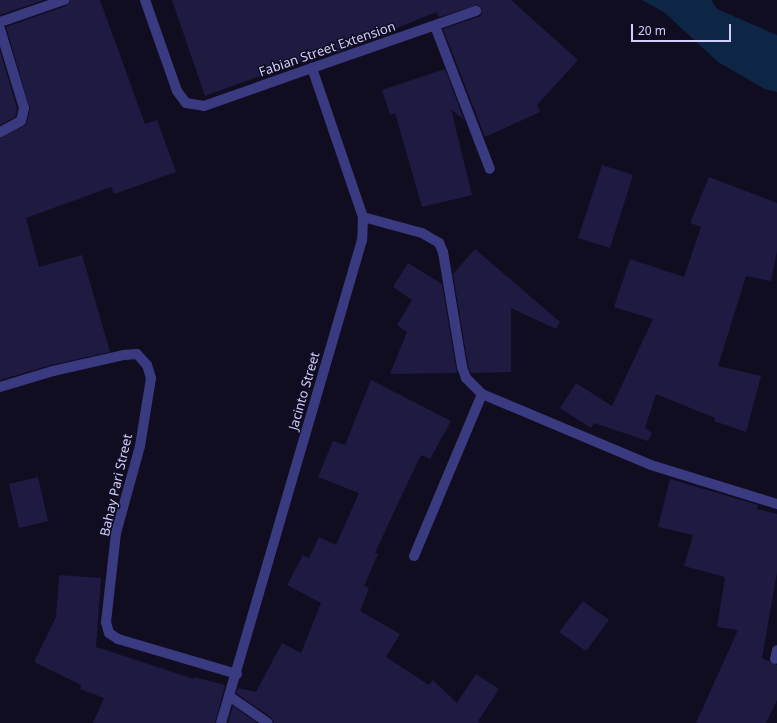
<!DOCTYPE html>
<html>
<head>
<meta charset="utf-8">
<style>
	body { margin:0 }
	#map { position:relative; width:777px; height:723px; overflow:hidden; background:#100d21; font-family:"Noto Sans",sans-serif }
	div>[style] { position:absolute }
	.water>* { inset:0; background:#0d2646 }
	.building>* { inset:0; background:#1f1a42 }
	.service>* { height:10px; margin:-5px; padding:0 5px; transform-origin:5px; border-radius:5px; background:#393a80 }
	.minor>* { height:10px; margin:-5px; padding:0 5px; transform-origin:5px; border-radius:5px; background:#393a80 }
	.tertiary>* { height:10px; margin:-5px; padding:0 5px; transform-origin:5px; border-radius:5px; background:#393a80 }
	span { translate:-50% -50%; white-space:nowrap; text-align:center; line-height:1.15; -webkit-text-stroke:3px #100d21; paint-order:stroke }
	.street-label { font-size:13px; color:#d1ceff }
	.scale { position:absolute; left:631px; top:24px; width:100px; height:18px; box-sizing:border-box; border:2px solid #d1ceff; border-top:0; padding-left:5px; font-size:12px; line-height:14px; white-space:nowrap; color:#d1ceff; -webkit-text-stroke:3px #100d21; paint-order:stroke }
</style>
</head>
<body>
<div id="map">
	<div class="water">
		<div style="clip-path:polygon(642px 0,711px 0,717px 9px,777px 35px,777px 92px,765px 89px,718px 62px,665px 13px)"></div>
	</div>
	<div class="building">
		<div style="clip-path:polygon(0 0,44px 0,0 15px)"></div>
		<div style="clip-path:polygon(70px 0,100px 0,145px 124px,157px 120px,176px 172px,114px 194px,111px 187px,26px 218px,39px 267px,82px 255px,110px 352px,51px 365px,0 380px,0 138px,26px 125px,30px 109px,6px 27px,66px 6px)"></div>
		<div style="clip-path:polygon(172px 0,511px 0,578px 60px,537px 105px,540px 112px,485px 137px,443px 29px,481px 16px,482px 9px,478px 5px,439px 17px,436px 12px,346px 49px,337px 53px,335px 49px,205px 96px)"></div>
		<div style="clip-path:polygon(0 51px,17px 108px,15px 117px,0 125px)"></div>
		<div style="clip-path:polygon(445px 69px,464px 120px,451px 109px,472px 195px,422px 207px,395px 113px,390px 115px,382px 90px)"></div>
		<div style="clip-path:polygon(602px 165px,633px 175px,610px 248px,578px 238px)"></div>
		<div style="clip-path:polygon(709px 177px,777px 203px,777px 251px,771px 281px,746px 276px,718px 366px,761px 376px,746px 432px,714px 421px,715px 418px,656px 394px,645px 428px,652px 433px,648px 441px,594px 423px,591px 428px,560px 408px,576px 383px,612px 406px,653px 319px,614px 307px,630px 259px,684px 277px,701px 227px,690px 223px)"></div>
		<div style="clip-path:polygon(475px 249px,560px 322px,556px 329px,511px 308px,511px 372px,471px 373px,468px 365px,453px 274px)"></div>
		<div style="clip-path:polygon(408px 263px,442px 284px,457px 373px,390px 374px,407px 332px,397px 325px,412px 300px,393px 287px)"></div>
		<div style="clip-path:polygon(371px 380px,451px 421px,430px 459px,421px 455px,399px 501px,375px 553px,378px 554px,364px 586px,369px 588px,360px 611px,400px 634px,386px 657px,429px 685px,433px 680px,457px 703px,476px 674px,499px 689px,478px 721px,480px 723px,274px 723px,272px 718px,236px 693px,238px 688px,256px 692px,282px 643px,301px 653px,321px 603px,287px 585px,303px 555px,309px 558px,319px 537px,336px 545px,359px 493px,318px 477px,333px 441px,345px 445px)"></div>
		<div style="clip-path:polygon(38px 477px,48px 521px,19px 528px,9px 484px)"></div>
		<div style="clip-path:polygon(670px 479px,758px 505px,757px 509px,777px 514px,777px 572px,762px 658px,777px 665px,777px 700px,766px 723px,696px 723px,738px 630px,717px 627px,725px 577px,684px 566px,693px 535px,658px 527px)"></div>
		<div style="clip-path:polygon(59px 575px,101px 578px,96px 647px,194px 679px,194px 677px,225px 685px,215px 723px,93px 723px,104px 698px,80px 689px,81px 685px,34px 662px,56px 617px)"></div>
		<div style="clip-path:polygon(583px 601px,609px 620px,586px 651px,559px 632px)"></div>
		<div style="clip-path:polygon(233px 706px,257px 723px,228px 723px)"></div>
	</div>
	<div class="service">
		<div style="left:435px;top:26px;width:153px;rotate:69deg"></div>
		<div style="left:229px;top:696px;width:47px;rotate:34.7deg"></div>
	</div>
	<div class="minor">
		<div style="left:0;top:22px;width:68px;rotate:-19deg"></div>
		<div style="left:0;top:29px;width:83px;rotate:73.1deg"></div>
		<div style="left:24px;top:108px;width:13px;rotate:103deg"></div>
		<div style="left:21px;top:121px;width:24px;rotate:152deg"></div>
		<div style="left:312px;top:68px;width:174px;rotate:-19.2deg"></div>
		<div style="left:363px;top:217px;width:61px;rotate:15.2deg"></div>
		<div style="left:422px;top:233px;width:20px;rotate:30deg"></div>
		<div style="left:439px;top:243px;width:10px;rotate:66deg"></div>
		<div style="left:443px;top:252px;width:117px;rotate:80.6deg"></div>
		<div style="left:462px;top:367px;width:12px;rotate:70deg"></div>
		<div style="left:466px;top:378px;width:23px;rotate:45deg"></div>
		<div style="left:482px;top:394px;width:183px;rotate:22.8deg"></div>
		<div style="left:651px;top:465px;width:132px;rotate:17.2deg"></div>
		<div style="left:0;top:387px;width:55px;rotate:-16.8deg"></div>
		<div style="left:53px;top:371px;width:73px;rotate:-12.7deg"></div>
		<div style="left:124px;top:355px;width:13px;rotate:-4deg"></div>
		<div style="left:137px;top:354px;width:15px;rotate:48deg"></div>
		<div style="left:147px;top:365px;width:14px;rotate:73deg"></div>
		<div style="left:151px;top:378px;width:69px;rotate:99.2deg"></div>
		<div style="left:140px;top:446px;width:90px;rotate:105.4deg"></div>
		<div style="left:116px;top:533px;width:90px;rotate:96.4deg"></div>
		<div style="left:106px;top:622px;width:11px;rotate:75deg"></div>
		<div style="left:109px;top:633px;width:11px;rotate:34deg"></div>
		<div style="left:118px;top:639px;width:124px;rotate:16.4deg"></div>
		<div style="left:414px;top:556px;width:176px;rotate:-67.2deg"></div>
		<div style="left:775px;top:659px;width:9px;rotate:-77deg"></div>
	</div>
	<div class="tertiary">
		<div style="left:145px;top:0;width:96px;rotate:70.6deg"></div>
		<div style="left:177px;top:91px;width:15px;rotate:53deg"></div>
		<div style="left:186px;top:103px;width:18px;rotate:9deg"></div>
		<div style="left:204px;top:106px;width:114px;rotate:-19.4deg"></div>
		<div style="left:312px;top:68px;width:157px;rotate:71.1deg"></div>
		<div style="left:363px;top:217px;width:23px;rotate:92deg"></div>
		<div style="left:362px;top:240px;width:503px;rotate:106.27deg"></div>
	</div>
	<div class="street-label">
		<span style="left:327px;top:49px;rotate:-19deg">Fabian Street Extension</span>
		<span style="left:304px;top:391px;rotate:-74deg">Jacinto Street</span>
		<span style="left:116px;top:485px;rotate:-77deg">Bahay Pari Street</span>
	</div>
	<div class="scale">20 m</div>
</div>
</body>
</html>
